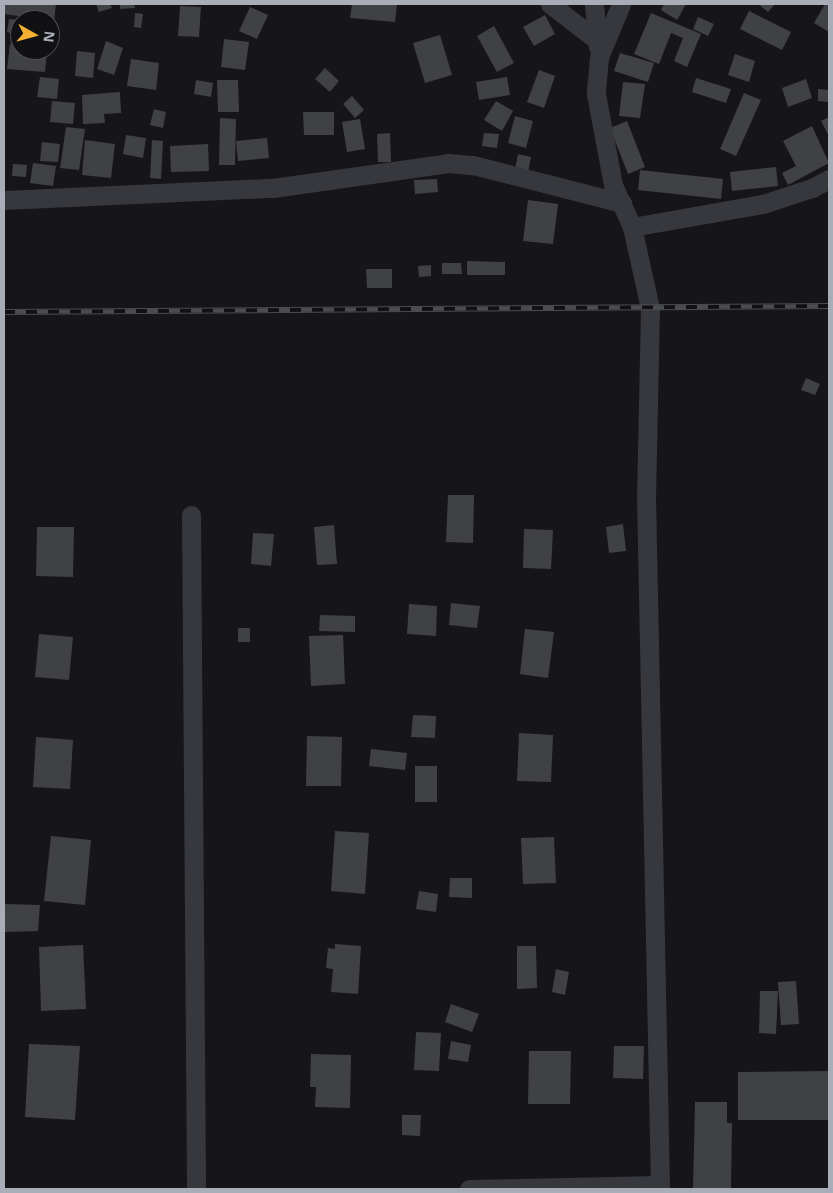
<!DOCTYPE html>
<html>
<head>
<meta charset="utf-8">
<style>
	body { margin:0 }
	#map { position:relative; width:833px; height:1193px; overflow:hidden; background:#161618; font-family:"Noto Sans",sans-serif }
	div>[style] { position:absolute }
	.building>* { inset:0; background:#404145 }
	.minor>* { height:19px; margin:-9.5px; padding:0 9.5px; transform-origin:9.5px; border-radius:9.5px; background:#37383d }
	.rail>* { height:5.5px; margin-top:-2.75px; transform-origin:0; background:repeating-linear-gradient(90deg,#111113 0 11px,#4a4c52 0 22px); box-sizing:border-box; border-block:1px solid #4a4c52 }
	span { translate:-50% -50%; white-space:nowrap; text-align:center; line-height:1.15; -webkit-text-stroke:5px #111113; paint-order:stroke }
	.frame { position:absolute; inset:0; border:5px solid #a8adb8; pointer-events:none }
	.north { position:absolute; left:10px; top:10px; width:50px; height:50px; box-sizing:border-box; background:#111113; border:1px solid #4d4f55; border-radius:50%; rotate:97deg; font-size:14px; font-weight:700; line-height:20px; text-align:center; color:#a8adb8 }
	.north::after { content:''; display:block; margin:auto; width:18px; height:22px; background:#f2b134; clip-path:polygon(50% 0,100% 100%,50% 72%,0 100%) }
</style>
</head>
<body>
<div id="map">
	<div class="building">
		<div style="clip-path:polygon(4px 4px,56px 4px,54px 21px,4px 14px)"></div>
		<div style="clip-path:polygon(96px 4px,110px 4px,112px 8px,99px 12px)"></div>
		<div style="clip-path:polygon(120px 4px,134px 4px,135px 8px,120px 9px)"></div>
		<div style="clip-path:polygon(352px 4px,397px 4px,395px 22px,350px 18px)"></div>
		<div style="clip-path:polygon(664px 4px,686px 4px,677px 20px,661px 10px)"></div>
		<div style="clip-path:polygon(758px 4px,775px 4px,768px 12px)"></div>
		<div style="clip-path:polygon(825px 4px,829px 4px,829px 32px,814px 23px)"></div>
		<div style="clip-path:polygon(180px 6px,201px 7px,199px 37px,178px 36px)"></div>
		<div style="clip-path:polygon(250px 7px,268px 15px,257px 39px,239px 31px)"></div>
		<div style="clip-path:polygon(749px 11px,791px 32px,782px 50px,740px 29px)"></div>
		<div style="clip-path:polygon(135px 13px,143px 14px,141px 28px,134px 27px)"></div>
		<div style="clip-path:polygon(651px 13px,701px 34px,687px 67px,674px 61px,683px 38px,671px 33px,659px 64px,634px 54px)"></div>
		<div style="clip-path:polygon(545px 15px,555px 34px,534px 46px,523px 27px)"></div>
		<div style="clip-path:polygon(698px 17px,714px 24px,708px 36px,693px 29px)"></div>
		<div style="clip-path:polygon(9px 19px,20px 20px,20px 35px,7px 32px)"></div>
		<div style="clip-path:polygon(494px 26px,514px 63px,497px 72px,477px 36px)"></div>
		<div style="clip-path:polygon(440px 35px,452px 75px,425px 83px,413px 43px)"></div>
		<div style="clip-path:polygon(224px 39px,249px 42px,245px 70px,221px 67px)"></div>
		<div style="clip-path:polygon(106px 41px,123px 48px,114px 75px,97px 69px)"></div>
		<div style="clip-path:polygon(10px 44px,20px 45px,20px 50px,47px 50px,45px 72px,7px 69px)"></div>
		<div style="clip-path:polygon(77px 51px,95px 53px,93px 78px,75px 76px)"></div>
		<div style="clip-path:polygon(620px 53px,654px 63px,648px 82px,614px 71px)"></div>
		<div style="clip-path:polygon(735px 54px,755px 61px,749px 82px,728px 75px)"></div>
		<div style="clip-path:polygon(131px 59px,159px 63px,156px 90px,127px 86px)"></div>
		<div style="clip-path:polygon(325px 68px,339px 81px,330px 92px,315px 79px)"></div>
		<div style="clip-path:polygon(539px 70px,555px 76px,544px 108px,527px 102px)"></div>
		<div style="clip-path:polygon(40px 77px,59px 79px,57px 99px,37px 97px)"></div>
		<div style="clip-path:polygon(507px 77px,510px 95px,479px 100px,476px 82px)"></div>
		<div style="clip-path:polygon(696px 78px,731px 89px,726px 103px,692px 92px)"></div>
		<div style="clip-path:polygon(806px 79px,812px 98px,788px 107px,782px 88px)"></div>
		<div style="clip-path:polygon(196px 80px,213px 83px,211px 97px,194px 94px)"></div>
		<div style="clip-path:polygon(217px 80px,238px 80px,239px 112px,218px 112px)"></div>
		<div style="clip-path:polygon(623px 82px,645px 84px,640px 118px,619px 116px)"></div>
		<div style="clip-path:polygon(818px 89px,829px 90px,829px 102px,818px 101px)"></div>
		<div style="clip-path:polygon(120px 92px,121px 113px,104px 114px,105px 123px,83px 124px,82px 95px)"></div>
		<div style="clip-path:polygon(744px 93px,761px 100px,736px 156px,720px 149px)"></div>
		<div style="clip-path:polygon(352px 96px,364px 110px,355px 118px,343px 104px)"></div>
		<div style="clip-path:polygon(52px 101px,75px 103px,73px 124px,50px 122px)"></div>
		<div style="clip-path:polygon(496px 101px,513px 111px,502px 131px,484px 120px)"></div>
		<div style="clip-path:polygon(154px 109px,166px 112px,163px 128px,150px 125px)"></div>
		<div style="clip-path:polygon(303px 112px,334px 112px,334px 135px,304px 135px)"></div>
		<div style="clip-path:polygon(515px 116px,533px 121px,526px 148px,508px 143px)"></div>
		<div style="clip-path:polygon(829px 117px,829px 136px,821px 121px)"></div>
		<div style="clip-path:polygon(220px 118px,236px 119px,235px 165px,219px 165px)"></div>
		<div style="clip-path:polygon(360px 119px,365px 149px,347px 152px,342px 122px)"></div>
		<div style="clip-path:polygon(627px 121px,645px 167px,628px 174px,610px 128px)"></div>
		<div style="clip-path:polygon(812px 126px,829px 163px,788px 185px,782px 173px,796px 166px,783px 141px)"></div>
		<div style="clip-path:polygon(66px 127px,85px 129px,79px 170px,60px 168px)"></div>
		<div style="clip-path:polygon(390px 133px,391px 162px,378px 162px,377px 134px)"></div>
		<div style="clip-path:polygon(484px 133px,499px 134px,497px 148px,482px 146px)"></div>
		<div style="clip-path:polygon(126px 135px,146px 138px,143px 158px,123px 154px)"></div>
		<div style="clip-path:polygon(267px 138px,269px 158px,238px 161px,236px 141px)"></div>
		<div style="clip-path:polygon(85px 140px,115px 144px,111px 178px,82px 175px)"></div>
		<div style="clip-path:polygon(152px 140px,163px 141px,161px 179px,150px 178px)"></div>
		<div style="clip-path:polygon(42px 142px,60px 144px,58px 162px,40px 161px)"></div>
		<div style="clip-path:polygon(208px 144px,209px 171px,171px 172px,170px 146px)"></div>
		<div style="clip-path:polygon(518px 154px,531px 157px,528px 172px,515px 169px)"></div>
		<div style="clip-path:polygon(33px 163px,56px 166px,53px 186px,30px 183px)"></div>
		<div style="clip-path:polygon(13px 164px,27px 165px,26px 177px,12px 176px)"></div>
		<div style="clip-path:polygon(776px 167px,778px 186px,732px 191px,730px 172px)"></div>
		<div style="clip-path:polygon(640px 170px,723px 179px,721px 199px,638px 190px)"></div>
		<div style="clip-path:polygon(437px 179px,438px 192px,415px 194px,414px 180px)"></div>
		<div style="clip-path:polygon(528px 200px,558px 204px,553px 244px,523px 241px)"></div>
		<div style="clip-path:polygon(467px 261px,505px 262px,505px 275px,467px 275px)"></div>
		<div style="clip-path:polygon(442px 263px,461px 263px,462px 274px,442px 274px)"></div>
		<div style="clip-path:polygon(431px 265px,431px 276px,419px 277px,418px 266px)"></div>
		<div style="clip-path:polygon(366px 269px,392px 269px,392px 288px,367px 288px)"></div>
		<div style="clip-path:polygon(806px 378px,820px 384px,815px 395px,801px 390px)"></div>
		<div style="clip-path:polygon(448px 495px,474px 495px,473px 543px,446px 542px)"></div>
		<div style="clip-path:polygon(623px 524px,626px 551px,609px 553px,606px 527px)"></div>
		<div style="clip-path:polygon(334px 525px,337px 564px,317px 565px,314px 527px)"></div>
		<div style="clip-path:polygon(37px 527px,74px 527px,73px 577px,36px 576px)"></div>
		<div style="clip-path:polygon(524px 529px,553px 530px,551px 569px,523px 568px)"></div>
		<div style="clip-path:polygon(253px 533px,274px 534px,271px 566px,251px 564px)"></div>
		<div style="clip-path:polygon(451px 603px,480px 606px,477px 628px,449px 625px)"></div>
		<div style="clip-path:polygon(409px 604px,437px 606px,436px 636px,407px 634px)"></div>
		<div style="clip-path:polygon(320px 615px,355px 616px,355px 632px,319px 631px)"></div>
		<div style="clip-path:polygon(238px 628px,250px 628px,250px 642px,238px 642px)"></div>
		<div style="clip-path:polygon(525px 629px,554px 632px,548px 678px,520px 674px)"></div>
		<div style="clip-path:polygon(39px 634px,73px 637px,69px 680px,35px 677px)"></div>
		<div style="clip-path:polygon(343px 635px,345px 684px,311px 686px,309px 636px)"></div>
		<div style="clip-path:polygon(413px 715px,436px 716px,435px 738px,411px 737px)"></div>
		<div style="clip-path:polygon(519px 733px,553px 735px,551px 782px,517px 781px)"></div>
		<div style="clip-path:polygon(307px 736px,342px 737px,341px 786px,306px 786px)"></div>
		<div style="clip-path:polygon(36px 737px,73px 740px,70px 789px,33px 787px)"></div>
		<div style="clip-path:polygon(371px 749px,407px 753px,405px 770px,369px 766px)"></div>
		<div style="clip-path:polygon(415px 766px,437px 766px,437px 802px,415px 802px)"></div>
		<div style="clip-path:polygon(335px 831px,369px 833px,365px 894px,331px 891px)"></div>
		<div style="clip-path:polygon(51px 836px,91px 840px,85px 905px,44px 901px)"></div>
		<div style="clip-path:polygon(554px 837px,556px 883px,523px 884px,521px 838px)"></div>
		<div style="clip-path:polygon(450px 878px,472px 878px,472px 898px,449px 897px)"></div>
		<div style="clip-path:polygon(419px 891px,438px 894px,436px 912px,416px 909px)"></div>
		<div style="clip-path:polygon(4px 904px,40px 905px,38px 931px,4px 932px)"></div>
		<div style="clip-path:polygon(335px 944px,361px 946px,358px 994px,331px 992px,333px 969px,326px 968px,328px 948px,335px 949px)"></div>
		<div style="clip-path:polygon(83px 945px,86px 1009px,41px 1011px,39px 947px)"></div>
		<div style="clip-path:polygon(517px 946px,536px 946px,537px 988px,517px 989px)"></div>
		<div style="clip-path:polygon(556px 969px,569px 972px,565px 995px,552px 992px)"></div>
		<div style="clip-path:polygon(796px 981px,799px 1024px,781px 1025px,778px 982px)"></div>
		<div style="clip-path:polygon(760px 991px,778px 991px,776px 1034px,759px 1033px)"></div>
		<div style="clip-path:polygon(451px 1004px,479px 1014px,472px 1032px,445px 1022px)"></div>
		<div style="clip-path:polygon(416px 1032px,441px 1033px,439px 1071px,414px 1070px)"></div>
		<div style="clip-path:polygon(451px 1041px,471px 1045px,468px 1062px,448px 1059px)"></div>
		<div style="clip-path:polygon(29px 1044px,80px 1046px,75px 1120px,25px 1117px)"></div>
		<div style="clip-path:polygon(614px 1046px,644px 1046px,643px 1079px,613px 1078px)"></div>
		<div style="clip-path:polygon(529px 1051px,571px 1051px,570px 1104px,528px 1104px)"></div>
		<div style="clip-path:polygon(311px 1054px,351px 1055px,350px 1108px,315px 1107px,316px 1087px,310px 1087px)"></div>
		<div style="clip-path:polygon(829px 1071px,829px 1120px,738px 1120px,738px 1072px)"></div>
		<div style="clip-path:polygon(695px 1102px,727px 1102px,727px 1123px,732px 1123px,731px 1189px,693px 1189px)"></div>
		<div style="clip-path:polygon(402px 1115px,421px 1115px,420px 1136px,402px 1135px)"></div>
	</div>
	<div class="minor">
		<div style="left:550px;top:4px;width:61px;rotate:37.6deg"></div>
		<div style="left:594px;top:4px;width:43px;rotate:84.7deg"></div>
		<div style="left:621px;top:4px;width:57px;rotate:112.5deg"></div>
		<div style="left:599px;top:57px;width:37px;rotate:95deg"></div>
		<div style="left:596px;top:94px;width:93px;rotate:79.4deg"></div>
		<div style="left:613px;top:185px;width:46px;rotate:65.7deg"></div>
		<div style="left:632px;top:227px;width:83px;rotate:77.5deg"></div>
		<div style="left:650px;top:308px;width:188px;rotate:91.2deg"></div>
		<div style="left:646px;top:496px;width:693px;rotate:88.84deg"></div>
		<div style="left:4px;top:200px;width:269px;rotate:-2.6deg"></div>
		<div style="left:273px;top:188px;width:177px;rotate:-8.1deg"></div>
		<div style="left:448px;top:163px;width:25px;rotate:5deg"></div>
		<div style="left:473px;top:165px;width:154px;rotate:14.3deg"></div>
		<div style="left:632px;top:227px;width:133px;rotate:-10deg"></div>
		<div style="left:763px;top:204px;width:52px;rotate:-18.1deg"></div>
		<div style="left:812px;top:188px;width:19px;rotate:-28deg"></div>
		<div style="left:191px;top:515px;width:674px;rotate:89.57deg"></div>
		<div style="left:469px;top:1189px;width:190px;rotate:-1.2deg"></div>
	</div>
	<div class="rail">
		<div style="left:4px;top:312px;width:825px;rotate:-0.42deg"></div>
	</div>
	<div class="frame"></div>
	<div class="north">N</div>
</div>
</body>
</html>
